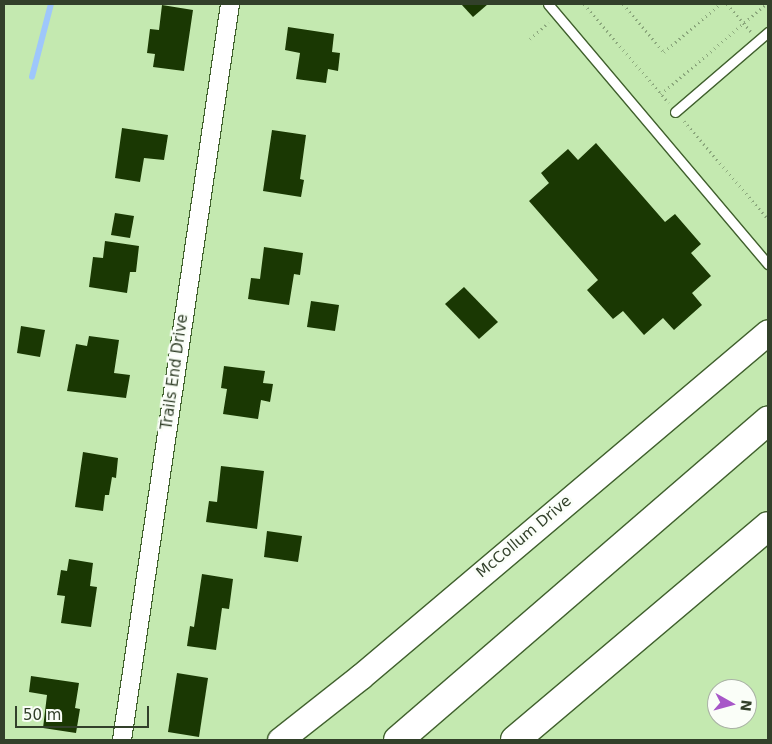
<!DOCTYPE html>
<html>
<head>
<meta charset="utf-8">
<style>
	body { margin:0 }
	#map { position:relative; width:772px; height:744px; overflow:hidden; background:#c4e9b0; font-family:"DejaVu Sans",sans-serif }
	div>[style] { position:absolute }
	.stream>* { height:5.5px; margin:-2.75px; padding:0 2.75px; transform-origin:2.75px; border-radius:2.75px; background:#9ec7fb }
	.building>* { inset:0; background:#1a3803 }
	.path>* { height:3px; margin-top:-1.5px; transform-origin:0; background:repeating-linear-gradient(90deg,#8ba77c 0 1px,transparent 0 5px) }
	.roads { filter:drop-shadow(1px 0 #41612e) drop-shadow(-1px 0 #41612e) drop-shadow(0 1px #41612e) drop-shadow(0 -1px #41612e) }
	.lane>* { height:9px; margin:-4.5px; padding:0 4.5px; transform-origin:4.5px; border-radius:4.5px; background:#fff }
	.street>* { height:18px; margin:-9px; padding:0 9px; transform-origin:9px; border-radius:9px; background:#fff }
	.secondary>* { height:25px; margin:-12.5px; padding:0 12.5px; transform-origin:12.5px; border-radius:12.5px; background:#fff }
	.highway>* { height:28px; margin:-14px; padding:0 14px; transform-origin:14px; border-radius:14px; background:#fff }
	span { translate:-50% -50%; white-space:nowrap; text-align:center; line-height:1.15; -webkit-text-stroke:5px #fafef8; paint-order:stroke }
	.street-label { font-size:15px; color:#32402a }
	.frame { position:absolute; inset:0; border:5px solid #32402a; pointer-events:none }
	.north { position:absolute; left:707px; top:679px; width:50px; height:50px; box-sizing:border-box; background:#fafef8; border:1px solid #aab2a6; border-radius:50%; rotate:97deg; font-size:14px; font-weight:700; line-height:20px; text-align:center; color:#32402a }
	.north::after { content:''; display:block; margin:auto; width:18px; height:22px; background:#a757c8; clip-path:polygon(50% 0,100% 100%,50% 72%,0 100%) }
	.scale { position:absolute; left:15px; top:706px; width:134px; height:22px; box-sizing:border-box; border:2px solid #32402a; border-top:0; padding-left:6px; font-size:15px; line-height:18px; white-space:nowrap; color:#32402a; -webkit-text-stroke:4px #fafef8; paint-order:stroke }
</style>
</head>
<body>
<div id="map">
	<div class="stream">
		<div style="left:32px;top:77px;width:75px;rotate:-75.4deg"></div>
	</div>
	<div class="building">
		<div style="clip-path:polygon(461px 4px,488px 4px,473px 17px)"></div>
		<div style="clip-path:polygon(162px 5px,193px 10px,184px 71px,153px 67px,155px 54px,147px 53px,150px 29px,159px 30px)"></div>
		<div style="clip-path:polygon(288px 27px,334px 34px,332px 52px,340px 53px,338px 71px,328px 69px,326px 83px,296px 79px,300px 53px,285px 50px)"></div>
		<div style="clip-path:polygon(122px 128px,168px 135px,164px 160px,144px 158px,140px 182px,115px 178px)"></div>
		<div style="clip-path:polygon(272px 130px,306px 135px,300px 179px,304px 180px,301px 197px,263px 191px)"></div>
		<div style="clip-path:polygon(596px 143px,665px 222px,675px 214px,701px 244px,691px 253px,711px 276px,692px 293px,702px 305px,674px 330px,663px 318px,644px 335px,623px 311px,613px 319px,587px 290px,598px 280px,529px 201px,549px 183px,541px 173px,568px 149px,578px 160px)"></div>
		<div style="clip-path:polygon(115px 213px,134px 216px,130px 238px,111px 235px)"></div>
		<div style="clip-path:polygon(105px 241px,139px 246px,136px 272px,130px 272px,127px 293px,89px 287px,93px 257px,103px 258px)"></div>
		<div style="clip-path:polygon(264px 247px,303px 253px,300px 275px,294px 274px,289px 305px,248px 299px,251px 278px,260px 279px)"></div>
		<div style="clip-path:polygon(464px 287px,498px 322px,479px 339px,445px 304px)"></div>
		<div style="clip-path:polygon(311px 301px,339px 305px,335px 331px,307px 327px)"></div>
		<div style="clip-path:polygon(21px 326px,45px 330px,40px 357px,17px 353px)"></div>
		<div style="clip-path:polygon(89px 336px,119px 340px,114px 373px,130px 375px,126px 398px,67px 391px,76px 344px,87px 346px)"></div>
		<div style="clip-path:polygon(224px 366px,265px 371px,263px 383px,273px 384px,270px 402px,261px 400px,258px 419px,223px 414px,227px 389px,221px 388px)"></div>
		<div style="clip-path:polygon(83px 452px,118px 458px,116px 478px,112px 477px,109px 495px,105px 495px,103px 511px,75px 507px)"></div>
		<div style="clip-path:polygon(221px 466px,264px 471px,257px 529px,206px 522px,209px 501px,217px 502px)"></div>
		<div style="clip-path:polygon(267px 531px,302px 536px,298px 562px,264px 557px)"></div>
		<div style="clip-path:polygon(69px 559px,93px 563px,90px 586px,97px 587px,91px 627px,61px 623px,65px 596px,57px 595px,61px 570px,67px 571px)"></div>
		<div style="clip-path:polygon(202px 574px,233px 579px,229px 609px,222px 608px,216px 650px,187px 646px,190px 626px,194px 627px)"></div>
		<div style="clip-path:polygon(177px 673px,208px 678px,199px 737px,168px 732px)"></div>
		<div style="clip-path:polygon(31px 676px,79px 683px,75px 708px,80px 709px,76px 733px,43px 728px,47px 695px,29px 692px)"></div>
	</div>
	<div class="path">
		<div style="left:584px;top:4px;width:130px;rotate:49.4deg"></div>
		<div style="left:623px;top:4px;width:63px;rotate:49.5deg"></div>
		<div style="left:664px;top:52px;width:74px;rotate:-40.6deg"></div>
		<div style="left:727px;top:4px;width:37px;rotate:49deg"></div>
		<div style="left:530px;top:39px;width:25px;rotate:-42deg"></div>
		<div style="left:661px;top:94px;width:138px;rotate:-40.6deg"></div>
		<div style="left:684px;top:121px;width:129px;rotate:49.4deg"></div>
	</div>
	<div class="roads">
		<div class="lane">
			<div style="left:548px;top:4px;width:341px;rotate:49.8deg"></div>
			<div style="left:675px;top:112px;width:123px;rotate:-40.7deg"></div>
		</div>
		<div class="street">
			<div style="left:122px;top:740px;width:744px;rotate:-81.65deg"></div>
		</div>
		<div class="secondary">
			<div style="left:280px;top:740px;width:102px;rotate:-38.2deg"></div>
			<div style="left:360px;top:677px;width:534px;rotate:-40.22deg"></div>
		</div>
		<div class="highway">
			<div style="left:398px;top:740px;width:489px;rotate:-40.8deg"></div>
			<div style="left:515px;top:740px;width:331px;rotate:-40.2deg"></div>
		</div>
	</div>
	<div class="street-label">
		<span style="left:175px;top:372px;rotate:-82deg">Trails End Drive</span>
		<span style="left:524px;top:537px;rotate:-40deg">McCollum Drive</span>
	</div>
	<div class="frame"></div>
	<div class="north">N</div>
	<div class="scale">50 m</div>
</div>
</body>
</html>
